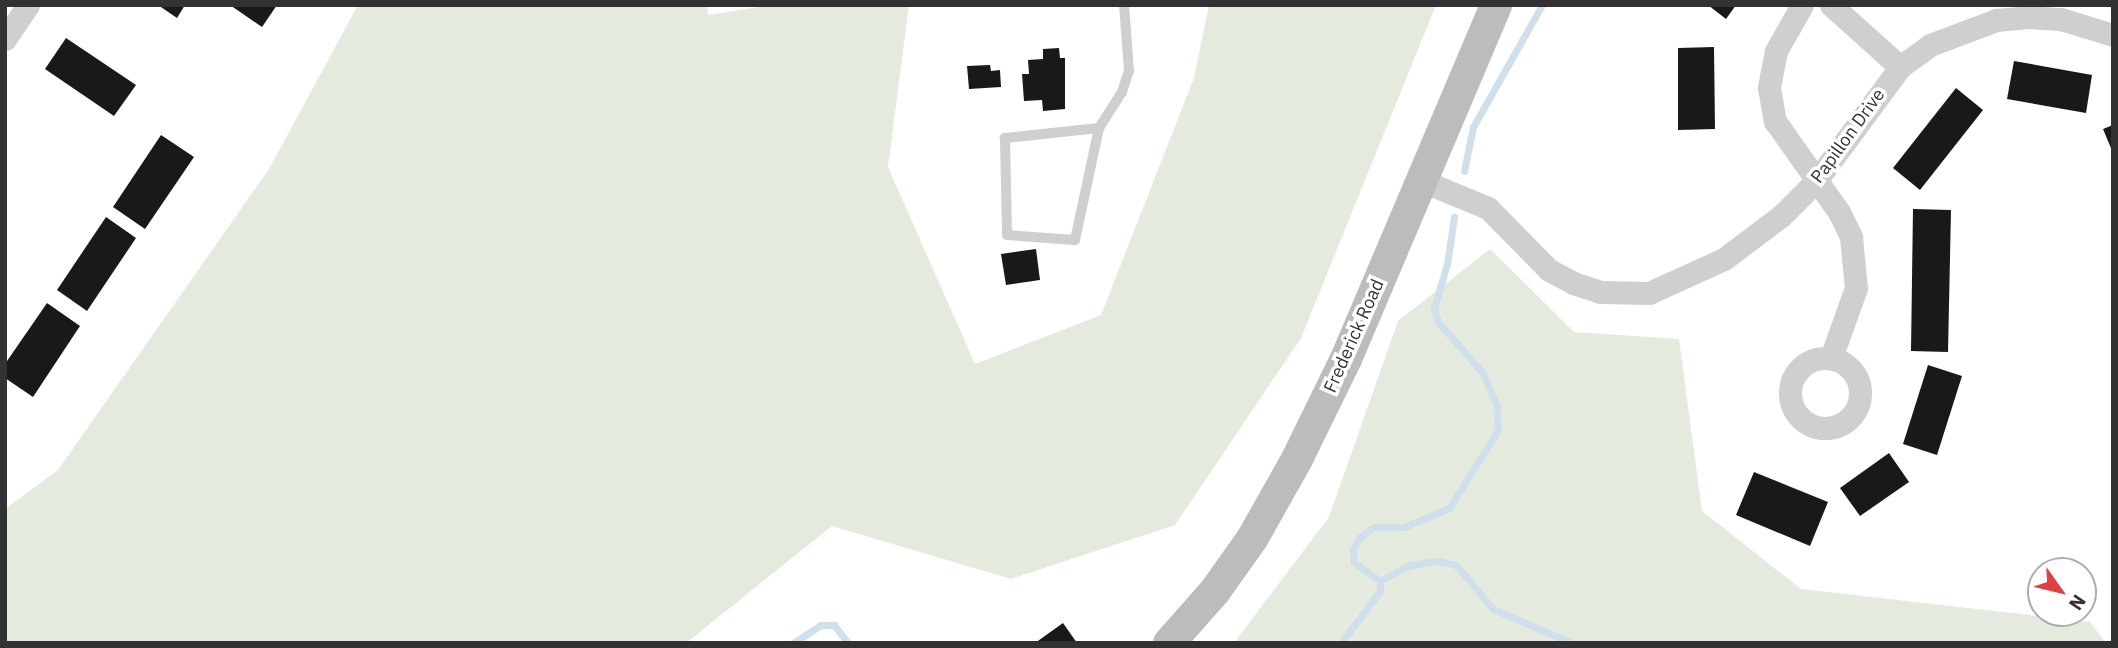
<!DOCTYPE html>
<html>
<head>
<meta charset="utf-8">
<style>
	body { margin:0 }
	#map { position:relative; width:2118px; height:648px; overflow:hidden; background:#fff; font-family:"IBM Plex Sans",sans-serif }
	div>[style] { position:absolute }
	.green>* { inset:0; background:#e4ebde }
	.stream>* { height:7px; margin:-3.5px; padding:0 3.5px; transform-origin:3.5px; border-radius:3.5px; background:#cfe0ec }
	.building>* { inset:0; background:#191919 }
	.service>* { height:10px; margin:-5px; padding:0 5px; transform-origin:5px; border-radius:5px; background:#cfcfcf }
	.minor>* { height:23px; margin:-11.5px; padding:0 11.5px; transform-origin:11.5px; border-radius:11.5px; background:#cfcfcf }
	.minor>.ring { margin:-11.5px; padding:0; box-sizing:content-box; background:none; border:23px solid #cfcfcf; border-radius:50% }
	.secondary>* { height:32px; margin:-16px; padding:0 16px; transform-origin:16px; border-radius:16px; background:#bcbcbc }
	span { translate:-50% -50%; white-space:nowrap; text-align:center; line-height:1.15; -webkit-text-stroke:7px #fff; paint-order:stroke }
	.street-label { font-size:18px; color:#323232 }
	.frame { position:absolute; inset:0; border:7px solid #323232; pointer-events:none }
	.north { position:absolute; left:2027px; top:557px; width:70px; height:70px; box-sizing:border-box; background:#fff; border:2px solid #adadad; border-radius:50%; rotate:124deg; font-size:19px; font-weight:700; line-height:28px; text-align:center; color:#323232 }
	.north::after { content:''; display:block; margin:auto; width:24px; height:32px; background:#dd4045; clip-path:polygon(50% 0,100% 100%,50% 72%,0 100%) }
</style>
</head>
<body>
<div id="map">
	<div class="green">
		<div style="clip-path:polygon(358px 5px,707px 5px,708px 15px,770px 5px,909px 5px,888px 167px,975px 364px,1101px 315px,1194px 78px,1209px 5px,1436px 5px,1301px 338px,1175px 525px,1011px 579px,832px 526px,686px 643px,5px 643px,5px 509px,58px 470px,269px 169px)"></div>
		<div style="clip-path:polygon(1490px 249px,1574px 332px,1679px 339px,1702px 511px,1801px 589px,2090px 622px,2106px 643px,1234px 643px,1329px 517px,1398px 321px)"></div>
	</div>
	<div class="stream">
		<div style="left:1464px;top:171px;width:45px;rotate:-78.4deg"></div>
		<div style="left:1473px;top:127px;width:140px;rotate:-60.5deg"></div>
		<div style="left:1380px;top:581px;width:31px;rotate:-29deg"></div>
		<div style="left:1407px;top:566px;width:29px;rotate:-10deg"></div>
		<div style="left:1436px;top:561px;width:20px;rotate:11deg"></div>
		<div style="left:1456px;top:565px;width:57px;rotate:49.9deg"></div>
		<div style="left:1493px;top:609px;width:86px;rotate:23.3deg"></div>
		<div style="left:793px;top:643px;width:33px;rotate:-33deg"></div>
		<div style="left:821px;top:625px;width:13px"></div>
		<div style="left:834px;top:625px;width:23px;rotate:52deg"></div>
		<div style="left:1341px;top:643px;width:65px;rotate:-53.1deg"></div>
		<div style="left:1380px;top:591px;width:10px;rotate:-90deg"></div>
		<div style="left:1380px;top:581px;width:32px;rotate:-144deg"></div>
		<div style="left:1354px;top:562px;width:13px;rotate:-94deg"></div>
		<div style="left:1353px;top:549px;width:14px;rotate:-60deg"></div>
		<div style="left:1360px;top:537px;width:17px;rotate:-36deg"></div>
		<div style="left:1374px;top:527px;width:30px"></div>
		<div style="left:1404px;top:527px;width:49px;rotate:-22.9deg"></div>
		<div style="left:1449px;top:508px;width:92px;rotate:-57.9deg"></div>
		<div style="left:1498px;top:430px;width:26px;rotate:-94deg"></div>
		<div style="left:1496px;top:404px;width:34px;rotate:-113deg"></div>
		<div style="left:1483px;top:373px;width:68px;rotate:-131.4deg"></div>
		<div style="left:1438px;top:322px;width:15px;rotate:-106deg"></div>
		<div style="left:1434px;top:308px;width:46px;rotate:-73.5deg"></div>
		<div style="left:1447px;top:264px;width:48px;rotate:-81.5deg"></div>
	</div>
	<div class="building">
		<div style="clip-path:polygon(158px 5px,185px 5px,177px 18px)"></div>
		<div style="clip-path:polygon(230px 5px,277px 5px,262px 27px)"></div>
		<div style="clip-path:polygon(1708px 5px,1736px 5px,1726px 19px)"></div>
		<div style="clip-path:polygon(66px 38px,136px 85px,114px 116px,45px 69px)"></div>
		<div style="clip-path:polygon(1714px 47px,1715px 129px,1678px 130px,1678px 48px)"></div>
		<div style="clip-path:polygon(1059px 48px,1060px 58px,1065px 58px,1065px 109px,1043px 111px,1042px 100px,1024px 101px,1022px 74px,1029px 74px,1028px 60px,1043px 59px,1043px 49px)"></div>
		<div style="clip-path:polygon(2014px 61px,2092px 75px,2086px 113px,2007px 99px)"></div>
		<div style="clip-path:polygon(990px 65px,991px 71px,1000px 70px,1001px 87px,969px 89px,967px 66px)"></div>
		<div style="clip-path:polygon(1956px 88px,1983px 110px,1920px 190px,1893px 168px)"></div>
		<div style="clip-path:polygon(2113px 125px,2113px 153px,2103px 129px)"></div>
		<div style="clip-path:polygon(161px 135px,194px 157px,145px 229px,113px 207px)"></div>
		<div style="clip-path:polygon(1913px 209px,1951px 210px,1948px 352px,1911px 351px)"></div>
		<div style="clip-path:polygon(106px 217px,136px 238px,87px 311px,57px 290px)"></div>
		<div style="clip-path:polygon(1036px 249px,1040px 280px,1006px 285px,1001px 254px)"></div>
		<div style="clip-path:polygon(47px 303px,80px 326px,33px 397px,5px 378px,5px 364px)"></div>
		<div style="clip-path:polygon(1928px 365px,1962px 376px,1937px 455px,1903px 444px)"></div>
		<div style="clip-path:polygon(1889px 453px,1909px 482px,1860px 516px,1840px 488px)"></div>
		<div style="clip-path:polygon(1754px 472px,1828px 502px,1810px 546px,1736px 515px)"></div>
		<div style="clip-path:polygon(1063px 623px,1077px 643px,1035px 643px)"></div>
	</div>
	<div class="service">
		<div style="left:1099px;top:128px;width:95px;rotate:173.9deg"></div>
		<div style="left:1005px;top:138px;width:97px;rotate:88.8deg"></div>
		<div style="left:1007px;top:235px;width:68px;rotate:4.2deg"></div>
		<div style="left:1075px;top:240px;width:115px;rotate:-77.9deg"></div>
		<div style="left:1099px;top:128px;width:43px;rotate:-57.4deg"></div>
		<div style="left:1122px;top:92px;width:22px;rotate:-72deg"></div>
		<div style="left:1129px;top:71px;width:66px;rotate:-94.3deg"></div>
	</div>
	<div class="minor">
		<div style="left:1802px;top:5px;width:53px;rotate:119.5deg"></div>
		<div style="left:1776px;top:51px;width:38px;rotate:101deg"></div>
		<div style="left:1769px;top:88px;width:34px;rotate:80deg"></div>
		<div style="left:1775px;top:121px;width:111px;rotate:54.9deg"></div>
		<div style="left:1839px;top:212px;width:28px;rotate:64deg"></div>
		<div style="left:1851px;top:237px;width:51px;rotate:84.4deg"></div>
		<div style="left:1856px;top:288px;width:74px;rotate:109.7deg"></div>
		<div style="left:1831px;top:5px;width:93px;rotate:41.9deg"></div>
		<div style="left:5px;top:39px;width:41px;rotate:-55.9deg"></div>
		<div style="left:1420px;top:180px;width:74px;rotate:22.4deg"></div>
		<div style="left:1488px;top:208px;width:87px;rotate:45.5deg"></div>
		<div style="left:1549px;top:270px;width:27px;rotate:28deg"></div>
		<div style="left:1573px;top:283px;width:28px;rotate:18deg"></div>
		<div style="left:1600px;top:292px;width:49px;rotate:1.2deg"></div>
		<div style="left:1649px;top:293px;width:82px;rotate:-24.4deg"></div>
		<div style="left:1724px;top:259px;width:71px;rotate:-37deg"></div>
		<div style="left:1781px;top:216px;width:49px;rotate:-45deg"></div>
		<div style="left:1816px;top:181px;width:142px;rotate:-53.6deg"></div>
		<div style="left:1900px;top:67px;width:37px;rotate:-36deg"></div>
		<div style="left:1930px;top:45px;width:71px;rotate:-20.7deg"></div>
		<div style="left:1996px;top:20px;width:33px;rotate:-5deg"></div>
		<div style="left:2029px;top:17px;width:32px;rotate:4deg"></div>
		<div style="left:2061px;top:19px;width:54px;rotate:17.1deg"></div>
		<div class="ring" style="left:1790px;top:358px;width:47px;height:47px"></div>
	</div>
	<div class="secondary">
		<div style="left:1169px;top:643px;width:69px;rotate:-48.5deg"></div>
		<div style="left:1215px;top:591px;width:64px;rotate:-54.6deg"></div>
		<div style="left:1252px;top:539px;width:92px;rotate:-60.6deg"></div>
		<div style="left:1297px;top:459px;width:111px;rotate:-63.9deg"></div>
		<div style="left:1346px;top:359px;width:384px;rotate:-67deg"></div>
	</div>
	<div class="street-label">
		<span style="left:1848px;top:136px;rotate:-54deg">Papillon Drive</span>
		<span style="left:1354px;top:336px;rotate:-66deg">Frederick Road</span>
	</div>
	<div class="frame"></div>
	<div class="north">N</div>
</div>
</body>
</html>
